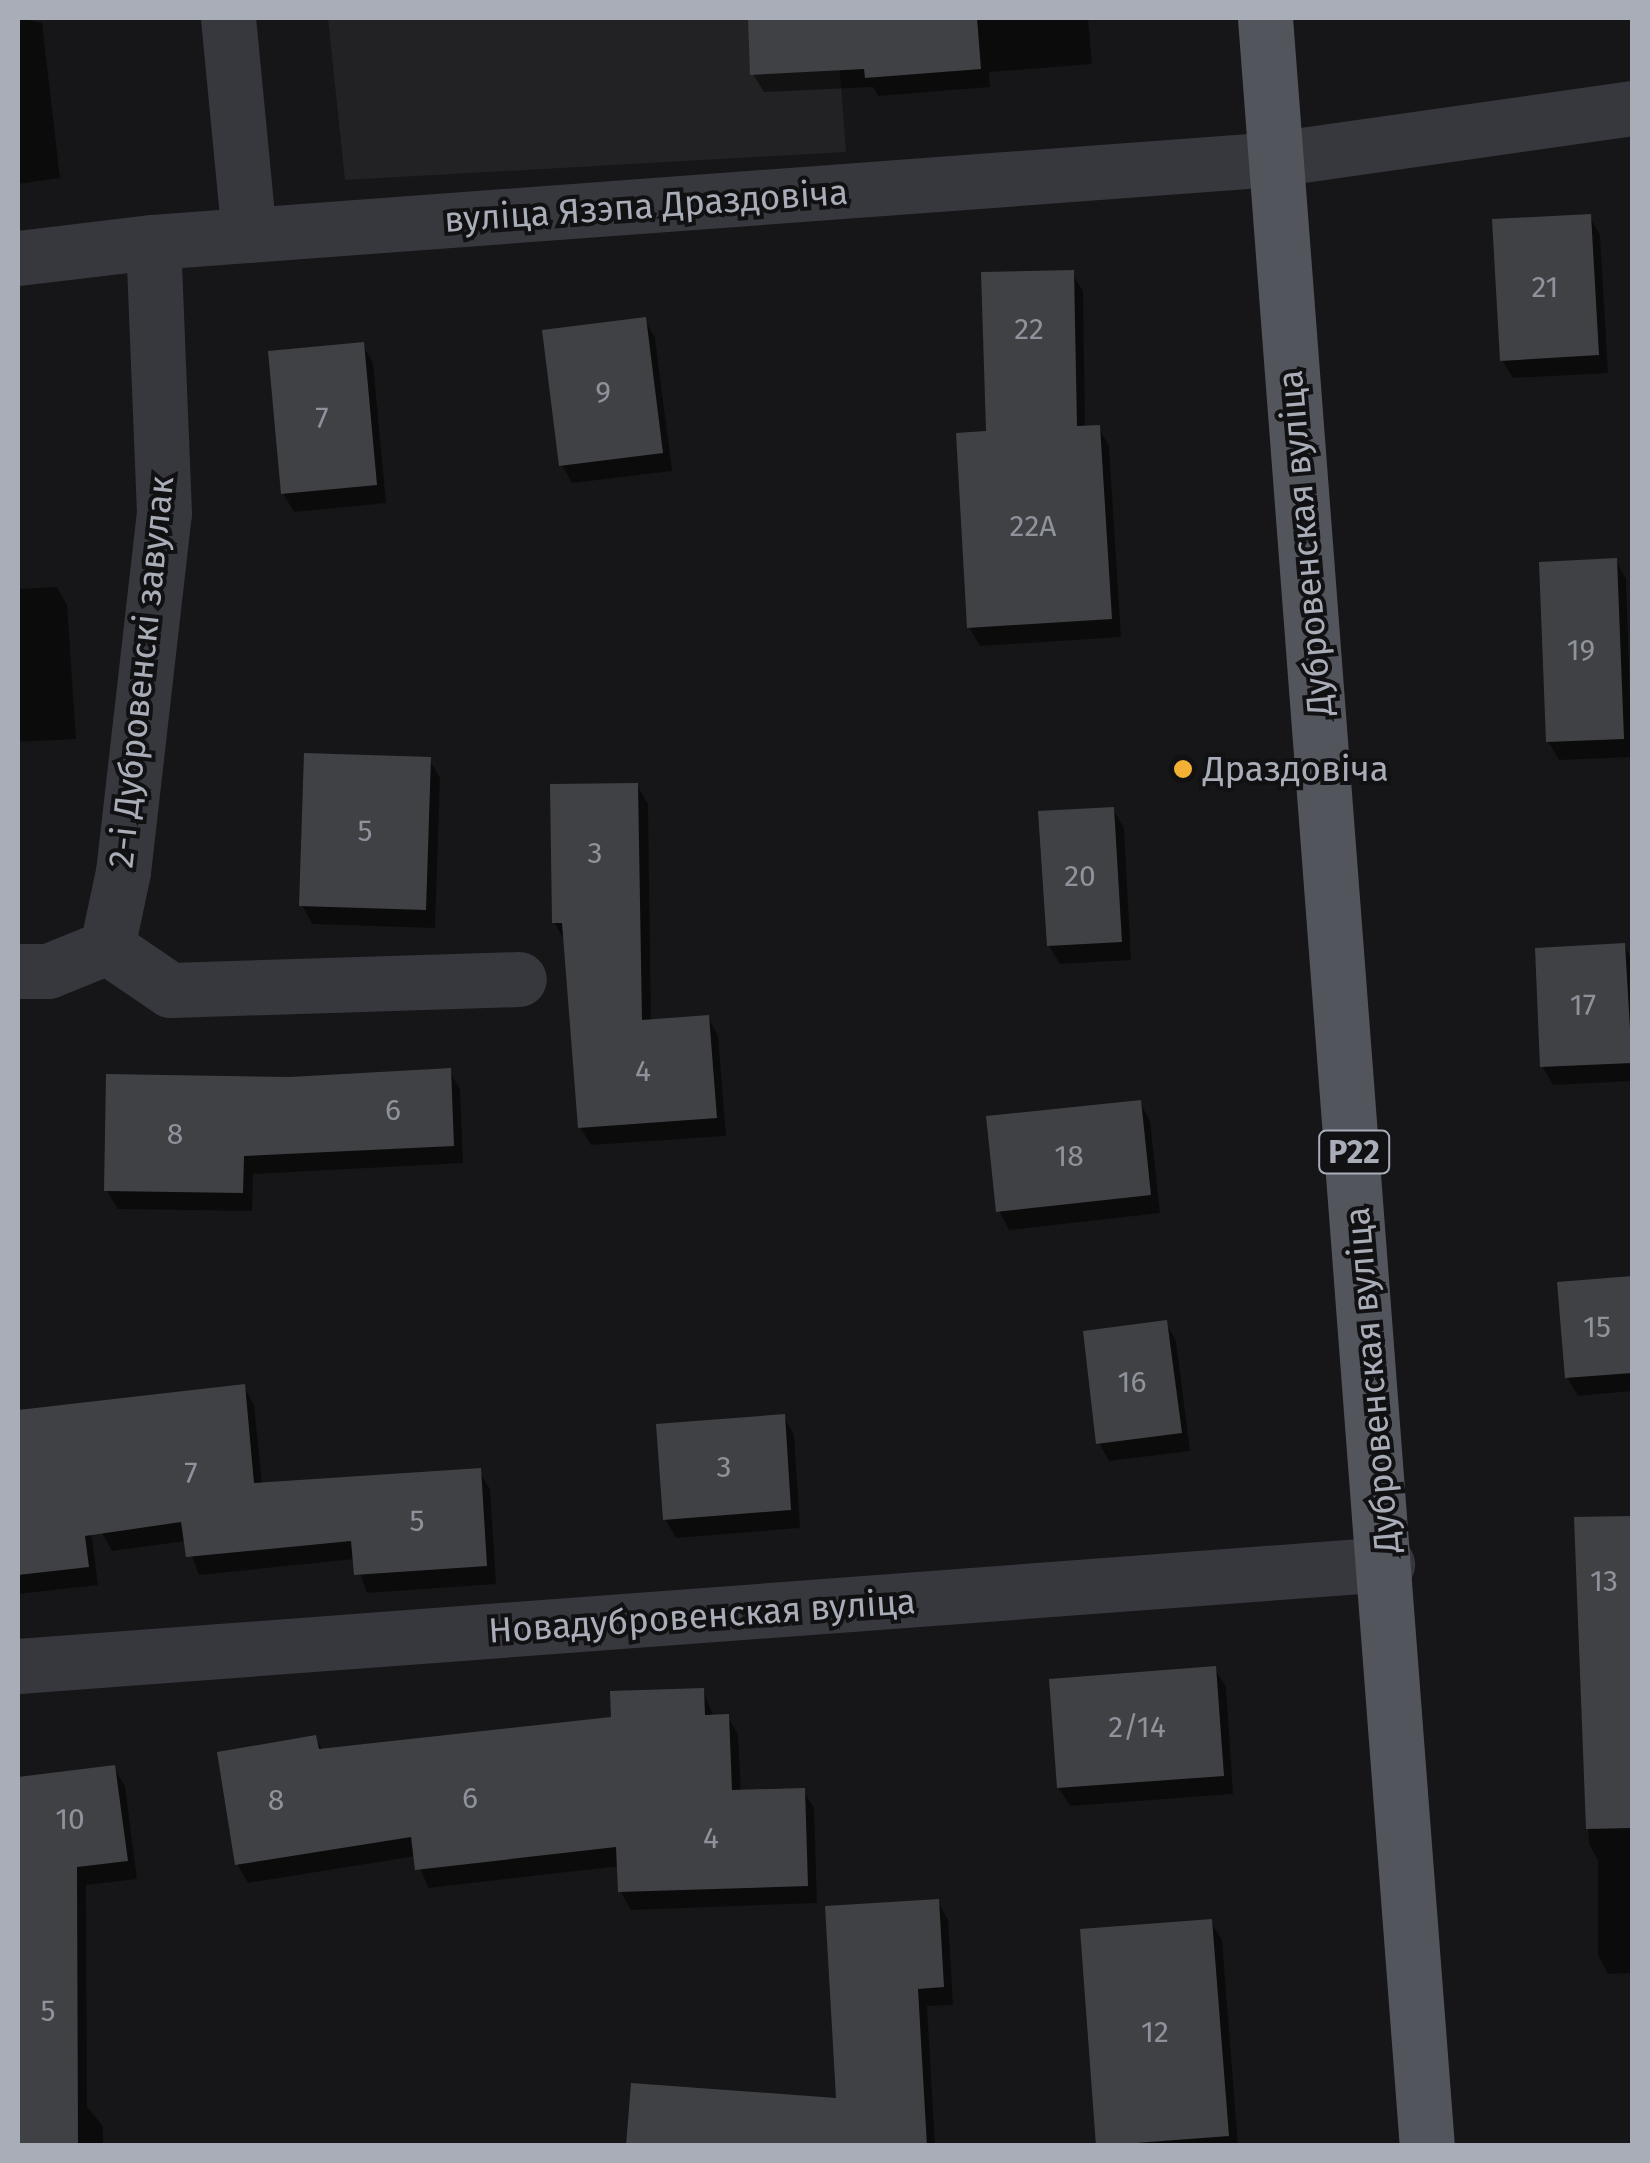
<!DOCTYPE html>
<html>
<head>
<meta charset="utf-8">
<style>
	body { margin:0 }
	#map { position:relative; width:1650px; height:2163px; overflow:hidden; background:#161618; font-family:"Fira Sans",sans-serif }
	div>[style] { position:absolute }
	.built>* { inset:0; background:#222225 }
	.shadow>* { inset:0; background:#0007 }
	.building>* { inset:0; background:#404145 }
	.minor>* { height:55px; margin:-27.5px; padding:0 27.5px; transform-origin:27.5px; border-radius:27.5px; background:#37383d }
	.major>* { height:55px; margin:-27.5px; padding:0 27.5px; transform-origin:27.5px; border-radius:27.5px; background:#53555c }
	.dots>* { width:28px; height:28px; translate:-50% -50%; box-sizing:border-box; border:5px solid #111113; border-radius:50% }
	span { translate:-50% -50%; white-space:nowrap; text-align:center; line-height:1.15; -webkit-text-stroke:8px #111113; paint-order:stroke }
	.number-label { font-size:30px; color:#8e929b }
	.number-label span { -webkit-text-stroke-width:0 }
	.shield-label span { padding:2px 8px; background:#111113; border:2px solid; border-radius:8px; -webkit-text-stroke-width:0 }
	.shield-label { font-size:32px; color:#a8adb8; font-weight:700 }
	.street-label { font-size:35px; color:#a8adb8 }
	.poi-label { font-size:35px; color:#a8adb8 }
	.left { translate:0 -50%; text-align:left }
	.frame { position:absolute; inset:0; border:20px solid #a8adb8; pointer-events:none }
</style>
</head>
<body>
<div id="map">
	<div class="built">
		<div style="clip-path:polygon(328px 18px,836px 18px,846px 152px,345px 180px)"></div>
	</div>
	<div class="shadow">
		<div style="clip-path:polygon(18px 18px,42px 23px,60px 178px,18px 184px)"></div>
		<div style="clip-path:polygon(751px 18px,1088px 18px,1092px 64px,989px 72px,990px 87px,878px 96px,873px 87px,764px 92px,753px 74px)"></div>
		<div style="clip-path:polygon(1590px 217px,1600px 235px,1608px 373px,1513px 378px,1502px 360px)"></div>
		<div style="clip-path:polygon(1072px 273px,1083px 291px,1085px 428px,1098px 427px,1109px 446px,1121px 637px,980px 646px,969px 627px,988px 434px)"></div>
		<div style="clip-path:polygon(645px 320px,655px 338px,672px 471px,572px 483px,562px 465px)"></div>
		<div style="clip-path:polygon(362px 344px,373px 363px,386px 503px,294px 512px,283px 493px)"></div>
		<div style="clip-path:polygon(1616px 561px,1626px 579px,1632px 757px,1559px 760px,1548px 741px)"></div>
		<div style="clip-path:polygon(57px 587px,67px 605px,76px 739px,18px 742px,18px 589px)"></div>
		<div style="clip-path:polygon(429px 759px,440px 778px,435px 928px,312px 924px,302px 905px)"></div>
		<div style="clip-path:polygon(637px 785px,648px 804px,651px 1021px,708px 1017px,718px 1036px,726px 1136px,591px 1145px,580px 1127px,565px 941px,554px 922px)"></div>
		<div style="clip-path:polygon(1113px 809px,1124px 828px,1131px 960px,1060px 964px,1049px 946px)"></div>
		<div style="clip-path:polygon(1624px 945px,1632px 960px,1632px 1081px,1553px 1085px,1542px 1066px)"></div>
		<div style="clip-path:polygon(449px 1071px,460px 1089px,463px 1163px,253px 1174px,252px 1211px,118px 1209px,107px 1191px,290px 1080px)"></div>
		<div style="clip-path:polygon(1140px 1102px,1150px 1121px,1160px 1213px,1009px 1230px,999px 1211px)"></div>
		<div style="clip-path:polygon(1632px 1279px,1632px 1391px,1578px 1396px,1567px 1377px,1560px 1284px)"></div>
		<div style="clip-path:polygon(1166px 1323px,1176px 1341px,1190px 1451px,1109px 1461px,1099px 1443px)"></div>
		<div style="clip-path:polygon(244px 1387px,254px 1405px,262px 1485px,479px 1471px,490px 1489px,496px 1584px,367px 1593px,355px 1559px,199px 1575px,186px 1541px,112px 1551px,102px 1533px)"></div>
		<div style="clip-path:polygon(25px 1411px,90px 1523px,98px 1585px,18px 1594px,18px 1412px)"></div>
		<div style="clip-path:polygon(784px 1417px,794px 1435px,800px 1528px,676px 1538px,665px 1519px)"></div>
		<div style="clip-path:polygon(1632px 1519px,1632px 1973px,1608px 1974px,1598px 1955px,1598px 1860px,1589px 1844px,1576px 1520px)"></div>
		<div style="clip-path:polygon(1215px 1669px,1226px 1687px,1233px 1794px,1070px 1806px,1059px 1788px)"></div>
		<div style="clip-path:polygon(703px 1691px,714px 1717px,728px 1717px,738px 1735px,741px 1792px,803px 1790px,814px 1808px,817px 1903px,631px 1910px,621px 1892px,620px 1866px,428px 1888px,416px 1856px,248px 1883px,237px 1864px,315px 1737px,323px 1751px,614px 1719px)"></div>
		<div style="clip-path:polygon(114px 1768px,125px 1786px,137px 1879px,86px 1885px,87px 2107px,103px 2126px,103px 2146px,18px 2146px,18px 1780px)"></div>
		<div style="clip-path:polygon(938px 1902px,948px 1920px,953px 2005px,927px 2006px,935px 2146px,629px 2146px,839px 2101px)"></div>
		<div style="clip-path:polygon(1211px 1922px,1222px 1940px,1238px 2146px,1099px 2146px)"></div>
	</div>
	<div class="building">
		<div style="clip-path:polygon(748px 18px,977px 18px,981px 69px,865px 78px,864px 69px,750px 75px)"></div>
		<div style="clip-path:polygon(1591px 214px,1599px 355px,1500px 361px,1492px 219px)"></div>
		<div style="clip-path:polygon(1074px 270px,1077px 426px,1100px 425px,1112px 619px,967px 628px,956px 433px,986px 431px,981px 272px)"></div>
		<div style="clip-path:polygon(646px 317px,663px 453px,559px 466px,542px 330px)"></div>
		<div style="clip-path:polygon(364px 342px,377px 485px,281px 494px,268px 351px)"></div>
		<div style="clip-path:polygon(1617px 558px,1624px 739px,1546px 742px,1539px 562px)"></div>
		<div style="clip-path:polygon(304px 753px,431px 757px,426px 910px,299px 906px)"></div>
		<div style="clip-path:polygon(638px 783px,642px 1020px,709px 1015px,717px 1118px,578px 1128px,562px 923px,552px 923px,550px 784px)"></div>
		<div style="clip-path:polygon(1114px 807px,1122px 942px,1047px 946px,1038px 811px)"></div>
		<div style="clip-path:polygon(1625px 943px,1632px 1063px,1540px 1067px,1535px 948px)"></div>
		<div style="clip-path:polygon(451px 1068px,454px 1146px,244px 1156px,243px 1193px,104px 1191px,106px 1074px,290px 1077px)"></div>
		<div style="clip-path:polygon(1141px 1100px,1151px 1195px,996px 1212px,986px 1116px)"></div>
		<div style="clip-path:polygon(1632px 1276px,1632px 1373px,1565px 1378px,1557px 1282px)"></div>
		<div style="clip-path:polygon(1167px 1320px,1182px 1433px,1096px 1444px,1083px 1331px)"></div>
		<div style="clip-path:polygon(245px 1384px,254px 1483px,481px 1468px,487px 1566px,354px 1575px,351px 1541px,186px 1557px,181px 1522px,85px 1536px,89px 1567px,18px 1575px,18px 1410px)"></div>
		<div style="clip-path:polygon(785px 1414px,791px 1510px,663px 1520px,656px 1424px)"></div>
		<div style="clip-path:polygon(1632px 1516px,1632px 1828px,1586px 1829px,1574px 1517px)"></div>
		<div style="clip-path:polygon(1216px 1666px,1224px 1776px,1057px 1788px,1049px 1679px)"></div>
		<div style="clip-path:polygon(704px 1688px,705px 1715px,729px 1714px,732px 1790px,805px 1788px,808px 1886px,618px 1892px,616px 1847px,415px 1870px,411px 1837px,235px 1865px,217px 1752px,316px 1735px,319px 1749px,611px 1717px,610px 1691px)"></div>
		<div style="clip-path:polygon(115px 1765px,128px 1861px,77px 1867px,78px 2146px,18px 2146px,18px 1777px)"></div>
		<div style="clip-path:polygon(939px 1899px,944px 1987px,918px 1989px,927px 2146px,626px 2146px,631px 2083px,836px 2098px,825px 1906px)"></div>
		<div style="clip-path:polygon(1212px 1919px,1229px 2136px,1096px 2146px,1080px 1929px)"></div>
	</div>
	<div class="minor">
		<div style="left:228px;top:18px;width:218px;rotate:84.5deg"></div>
		<div style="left:18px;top:258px;width:136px;rotate:-6.8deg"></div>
		<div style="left:153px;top:242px;width:1124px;rotate:-4.23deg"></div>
		<div style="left:1274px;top:159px;width:362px;rotate:-8.1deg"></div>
		<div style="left:107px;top:947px;width:76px;rotate:34.3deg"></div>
		<div style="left:170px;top:990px;width:349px;rotate:-1.8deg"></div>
		<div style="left:18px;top:971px;width:30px"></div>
		<div style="left:48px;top:971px;width:64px;rotate:-22.1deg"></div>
		<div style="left:107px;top:947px;width:77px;rotate:-78deg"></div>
		<div style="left:123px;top:872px;width:361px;rotate:-83.5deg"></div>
		<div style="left:164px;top:513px;width:271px;rotate:-92.3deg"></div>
		<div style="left:18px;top:1666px;width:1373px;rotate:-4.26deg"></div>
	</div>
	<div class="major">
		<div style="left:1265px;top:18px;width:2134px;rotate:85.65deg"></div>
	</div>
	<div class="dots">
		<div style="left:1183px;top:769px;background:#f2b134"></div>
	</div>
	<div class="number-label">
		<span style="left:1545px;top:287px">21</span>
		<span style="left:1029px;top:329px">22</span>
		<span style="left:603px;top:392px">9</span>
		<span style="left:322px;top:418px">7</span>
		<span style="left:1033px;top:526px">22А</span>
		<span style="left:1581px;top:650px">19</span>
		<span style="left:365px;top:831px">5</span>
		<span style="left:595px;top:853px">3</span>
		<span style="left:1080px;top:876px">20</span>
		<span style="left:1583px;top:1005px">17</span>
		<span style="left:643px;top:1071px">4</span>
		<span style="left:393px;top:1110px">6</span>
		<span style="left:175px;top:1134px">8</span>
		<span style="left:1069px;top:1156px">18</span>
		<span style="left:1597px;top:1327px">15</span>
		<span style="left:1132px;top:1382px">16</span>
		<span style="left:724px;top:1467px">3</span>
		<span style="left:191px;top:1473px">7</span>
		<span style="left:417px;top:1521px">5</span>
		<span style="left:1604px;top:1581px">13</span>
		<span style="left:1137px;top:1727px">2/14</span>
		<span style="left:470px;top:1798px">6</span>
		<span style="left:276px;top:1800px">8</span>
		<span style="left:70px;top:1819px">10</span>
		<span style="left:711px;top:1838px">4</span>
		<span style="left:48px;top:2011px">5</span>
		<span style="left:1155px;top:2032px">12</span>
	</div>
	<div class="shield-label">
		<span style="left:1354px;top:1152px">Р22</span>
	</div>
	<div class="street-label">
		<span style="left:646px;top:206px;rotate:-4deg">вуліца Язэпа Драздовіча</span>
		<span style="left:1305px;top:543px;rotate:-95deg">Дубровенская вуліца</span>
		<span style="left:141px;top:672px;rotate:-84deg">2-і Дубровенскі завулак</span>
		<span style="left:1372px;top:1380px;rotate:-95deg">Дубровенская вуліца</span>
		<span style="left:702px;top:1616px;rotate:-4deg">Новадубровенская вуліца</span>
	</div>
	<div class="poi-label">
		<span class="left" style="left:1203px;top:769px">Драздовіча</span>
	</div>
	<div class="frame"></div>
</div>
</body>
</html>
